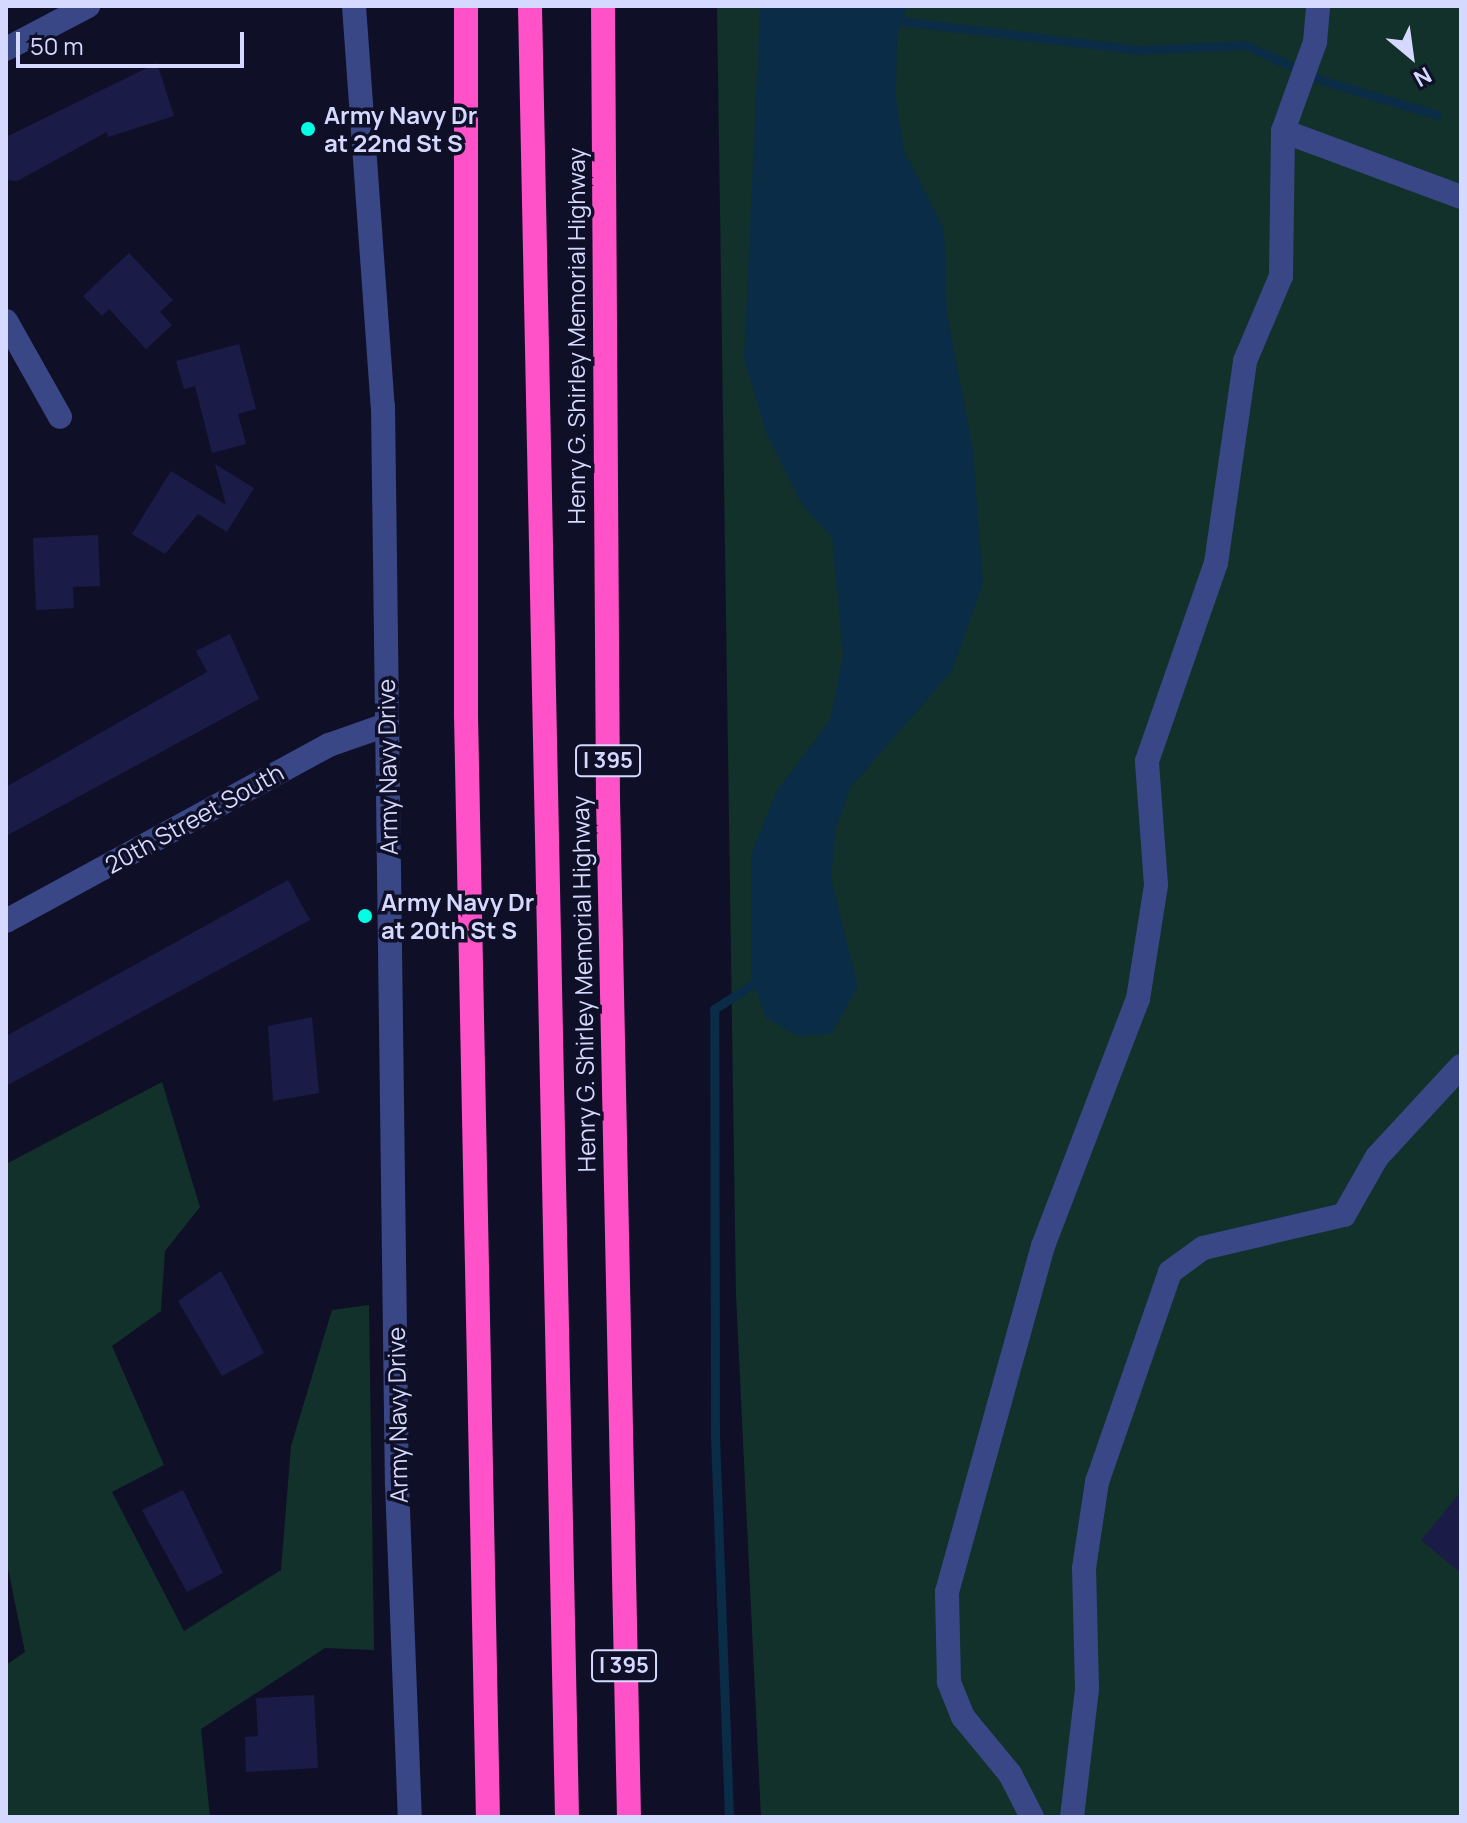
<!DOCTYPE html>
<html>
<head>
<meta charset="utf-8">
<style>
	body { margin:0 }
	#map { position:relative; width:1467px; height:1823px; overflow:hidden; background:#0f1027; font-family:Manrope,sans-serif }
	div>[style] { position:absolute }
	.green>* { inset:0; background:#12312a }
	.water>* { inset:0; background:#0a2c46 }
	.stream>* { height:9px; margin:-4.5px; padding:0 4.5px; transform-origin:4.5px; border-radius:4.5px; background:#0a2c46 }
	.building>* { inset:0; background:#1b1b48 }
	.minor>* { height:24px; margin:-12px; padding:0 12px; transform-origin:12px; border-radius:12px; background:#3a4787 }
	.highway>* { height:24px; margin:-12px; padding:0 12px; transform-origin:12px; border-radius:12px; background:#ff51c8 }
	.dots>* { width:22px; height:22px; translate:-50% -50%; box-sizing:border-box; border:4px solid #0f1027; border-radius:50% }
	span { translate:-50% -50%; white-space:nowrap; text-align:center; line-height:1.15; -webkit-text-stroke:7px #0f1027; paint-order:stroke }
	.shield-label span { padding:2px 6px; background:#0f1027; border:2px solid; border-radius:6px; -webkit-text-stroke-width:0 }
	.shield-label { font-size:22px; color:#d6d9ff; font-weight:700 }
	.poi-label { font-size:24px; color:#d6d9ff; font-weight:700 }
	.left { translate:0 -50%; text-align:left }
	.street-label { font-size:24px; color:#d6d9ff }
	.frame { position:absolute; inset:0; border:8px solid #d6d9ff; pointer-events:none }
	.north { position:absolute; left:1371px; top:16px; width:80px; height:80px; -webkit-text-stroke:6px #0f1027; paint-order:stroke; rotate:151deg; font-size:22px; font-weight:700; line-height:32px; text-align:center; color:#d6d9ff }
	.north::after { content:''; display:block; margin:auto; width:28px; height:36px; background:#d6d9ff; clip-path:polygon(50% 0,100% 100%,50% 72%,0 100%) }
	.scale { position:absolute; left:16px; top:32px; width:228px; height:36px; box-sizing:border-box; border:4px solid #d6d9ff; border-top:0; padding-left:10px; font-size:24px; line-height:28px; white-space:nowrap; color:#d6d9ff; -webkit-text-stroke:6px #0f1027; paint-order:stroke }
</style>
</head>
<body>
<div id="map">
	<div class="green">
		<div style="clip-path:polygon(717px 6px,1461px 6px,1461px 1817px,761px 1817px,736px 1294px)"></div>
		<div style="clip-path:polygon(162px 1082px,200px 1207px,165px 1251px,161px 1311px,112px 1346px,164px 1465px,112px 1492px,184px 1631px,281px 1570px,291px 1446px,332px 1310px,369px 1305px,374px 1650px,325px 1648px,201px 1729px,210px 1817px,6px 1817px,6px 1665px,25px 1652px,6px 1559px,6px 1164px)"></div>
	</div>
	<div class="water">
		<div style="clip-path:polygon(760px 6px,907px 6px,897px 36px,896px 98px,904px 150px,944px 229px,947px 313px,973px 450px,983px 583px,952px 671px,850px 788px,836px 828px,831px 878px,858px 987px,831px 1034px,798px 1036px,766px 1018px,751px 977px,751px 855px,776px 792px,830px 720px,843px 656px,832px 537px,802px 505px,766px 433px,744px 359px)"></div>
	</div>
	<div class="stream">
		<div style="left:892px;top:20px;width:250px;rotate:6.9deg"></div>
		<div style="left:1140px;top:50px;width:105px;rotate:-2.7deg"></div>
		<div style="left:1245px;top:45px;width:87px;rotate:24.5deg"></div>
		<div style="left:1324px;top:81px;width:118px;rotate:16.7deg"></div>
		<div style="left:729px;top:1817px;width:383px;rotate:-92.1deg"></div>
		<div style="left:715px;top:1434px;width:425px;rotate:-90.1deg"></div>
		<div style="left:714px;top:1009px;width:56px;rotate:-32.6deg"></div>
	</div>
	<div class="building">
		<div style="clip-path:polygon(157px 63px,174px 116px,108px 137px,107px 132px,17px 181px,6px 180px,6px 137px)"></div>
		<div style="clip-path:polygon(129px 253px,173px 300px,160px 312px,172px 325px,146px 349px,109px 309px,102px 316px,83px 296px)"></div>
		<div style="clip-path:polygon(239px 344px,256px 409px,238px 414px,246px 444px,212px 453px,195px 386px,184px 389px,176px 361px)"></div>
		<div style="clip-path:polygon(215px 464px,254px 488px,227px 532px,198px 514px,165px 554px,132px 534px,171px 471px,226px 505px)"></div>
		<div style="clip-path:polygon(98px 535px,100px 586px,73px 587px,74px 608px,36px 610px,33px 538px)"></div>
		<div style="clip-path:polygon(230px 634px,259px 699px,6px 836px,6px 787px,207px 672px,196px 651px)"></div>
		<div style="clip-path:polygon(288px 880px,310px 920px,6px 1086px,6px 1036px)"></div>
		<div style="clip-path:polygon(312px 1017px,319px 1093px,273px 1101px,268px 1026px)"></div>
		<div style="clip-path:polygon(221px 1271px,264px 1353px,222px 1376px,178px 1301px)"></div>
		<div style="clip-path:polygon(183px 1490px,223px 1573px,187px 1592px,142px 1510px)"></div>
		<div style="clip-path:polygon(1461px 1492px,1461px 1573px,1421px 1540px)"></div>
		<div style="clip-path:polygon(314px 1695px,318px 1768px,246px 1772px,245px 1737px,258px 1736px,256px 1698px)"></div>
	</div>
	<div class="minor">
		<div style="left:354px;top:6px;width:401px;rotate:85.9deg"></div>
		<div style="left:383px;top:406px;width:1078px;rotate:89.26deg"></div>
		<div style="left:397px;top:1484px;width:333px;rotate:87.8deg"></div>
		<div style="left:6px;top:49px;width:93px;rotate:-27.7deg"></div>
		<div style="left:1283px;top:131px;width:190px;rotate:20.3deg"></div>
		<div style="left:6px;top:321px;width:110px;rotate:60.6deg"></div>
		<div style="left:6px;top:921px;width:368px;rotate:-28.6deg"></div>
		<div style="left:329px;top:745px;width:60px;rotate:-19.3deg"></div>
		<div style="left:1032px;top:1817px;width:48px;rotate:-117.1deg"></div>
		<div style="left:1010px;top:1774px;width:74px;rotate:-129.5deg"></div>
		<div style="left:963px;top:1717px;width:38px;rotate:-112deg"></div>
		<div style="left:949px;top:1682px;width:90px;rotate:-91.3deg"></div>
		<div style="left:947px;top:1592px;width:359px;rotate:-74.5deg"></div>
		<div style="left:1043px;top:1246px;width:265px;rotate:-69deg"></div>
		<div style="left:1138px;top:999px;width:115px;rotate:-81deg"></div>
		<div style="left:1156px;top:885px;width:124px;rotate:-94.2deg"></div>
		<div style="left:1147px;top:761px;width:210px;rotate:-70.8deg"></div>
		<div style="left:1216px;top:563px;width:204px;rotate:-81.8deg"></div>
		<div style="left:1245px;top:361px;width:92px;rotate:-67deg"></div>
		<div style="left:1281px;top:276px;width:145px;rotate:-89.2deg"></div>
		<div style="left:1283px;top:131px;width:95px;rotate:-70.2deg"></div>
		<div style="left:1315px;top:42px;width:36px;rotate:-85deg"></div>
		<div style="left:1072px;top:1817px;width:129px;rotate:-83.3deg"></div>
		<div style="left:1087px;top:1689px;width:121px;rotate:-91.4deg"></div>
		<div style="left:1084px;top:1568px;width:87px;rotate:-81.4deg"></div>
		<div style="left:1097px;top:1482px;width:222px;rotate:-70.8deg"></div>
		<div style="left:1170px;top:1272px;width:41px;rotate:-36deg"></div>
		<div style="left:1203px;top:1248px;width:145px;rotate:-13.2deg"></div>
		<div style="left:1344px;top:1215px;width:67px;rotate:-60.4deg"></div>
		<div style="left:1377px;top:1157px;width:124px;rotate:-47.3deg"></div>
	</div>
	<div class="highway">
		<div style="left:466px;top:6px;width:709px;rotate:90deg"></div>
		<div style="left:466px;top:715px;width:1102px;rotate:88.86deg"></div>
		<div style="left:530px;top:6px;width:1811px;rotate:88.83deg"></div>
		<div style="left:603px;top:6px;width:792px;rotate:89.64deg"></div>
		<div style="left:608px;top:798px;width:1019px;rotate:88.82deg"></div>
	</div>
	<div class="dots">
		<div style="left:308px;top:129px;background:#02ffe5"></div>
		<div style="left:365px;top:916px;background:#02ffe5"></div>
	</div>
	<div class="shield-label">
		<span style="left:608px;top:761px">I 395</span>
		<span style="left:624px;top:1666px">I 395</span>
	</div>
	<div class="poi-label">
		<span class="left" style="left:324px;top:129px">Army Navy Dr<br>at 22nd St S</span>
		<span class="left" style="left:381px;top:916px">Army Navy Dr<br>at 20th St S</span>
	</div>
	<div class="street-label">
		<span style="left:576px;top:336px;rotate:-90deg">Henry G. Shirley Memorial Highway</span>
		<span style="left:387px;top:767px;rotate:-91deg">Army Navy Drive</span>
		<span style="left:194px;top:818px;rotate:-29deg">20th Street South</span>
		<span style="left:583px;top:984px;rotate:-91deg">Henry G. Shirley Memorial Highway</span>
		<span style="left:397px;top:1415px;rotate:-91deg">Army Navy Drive</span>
	</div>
	<div class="frame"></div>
	<div class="north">N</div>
	<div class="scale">50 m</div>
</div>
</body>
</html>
